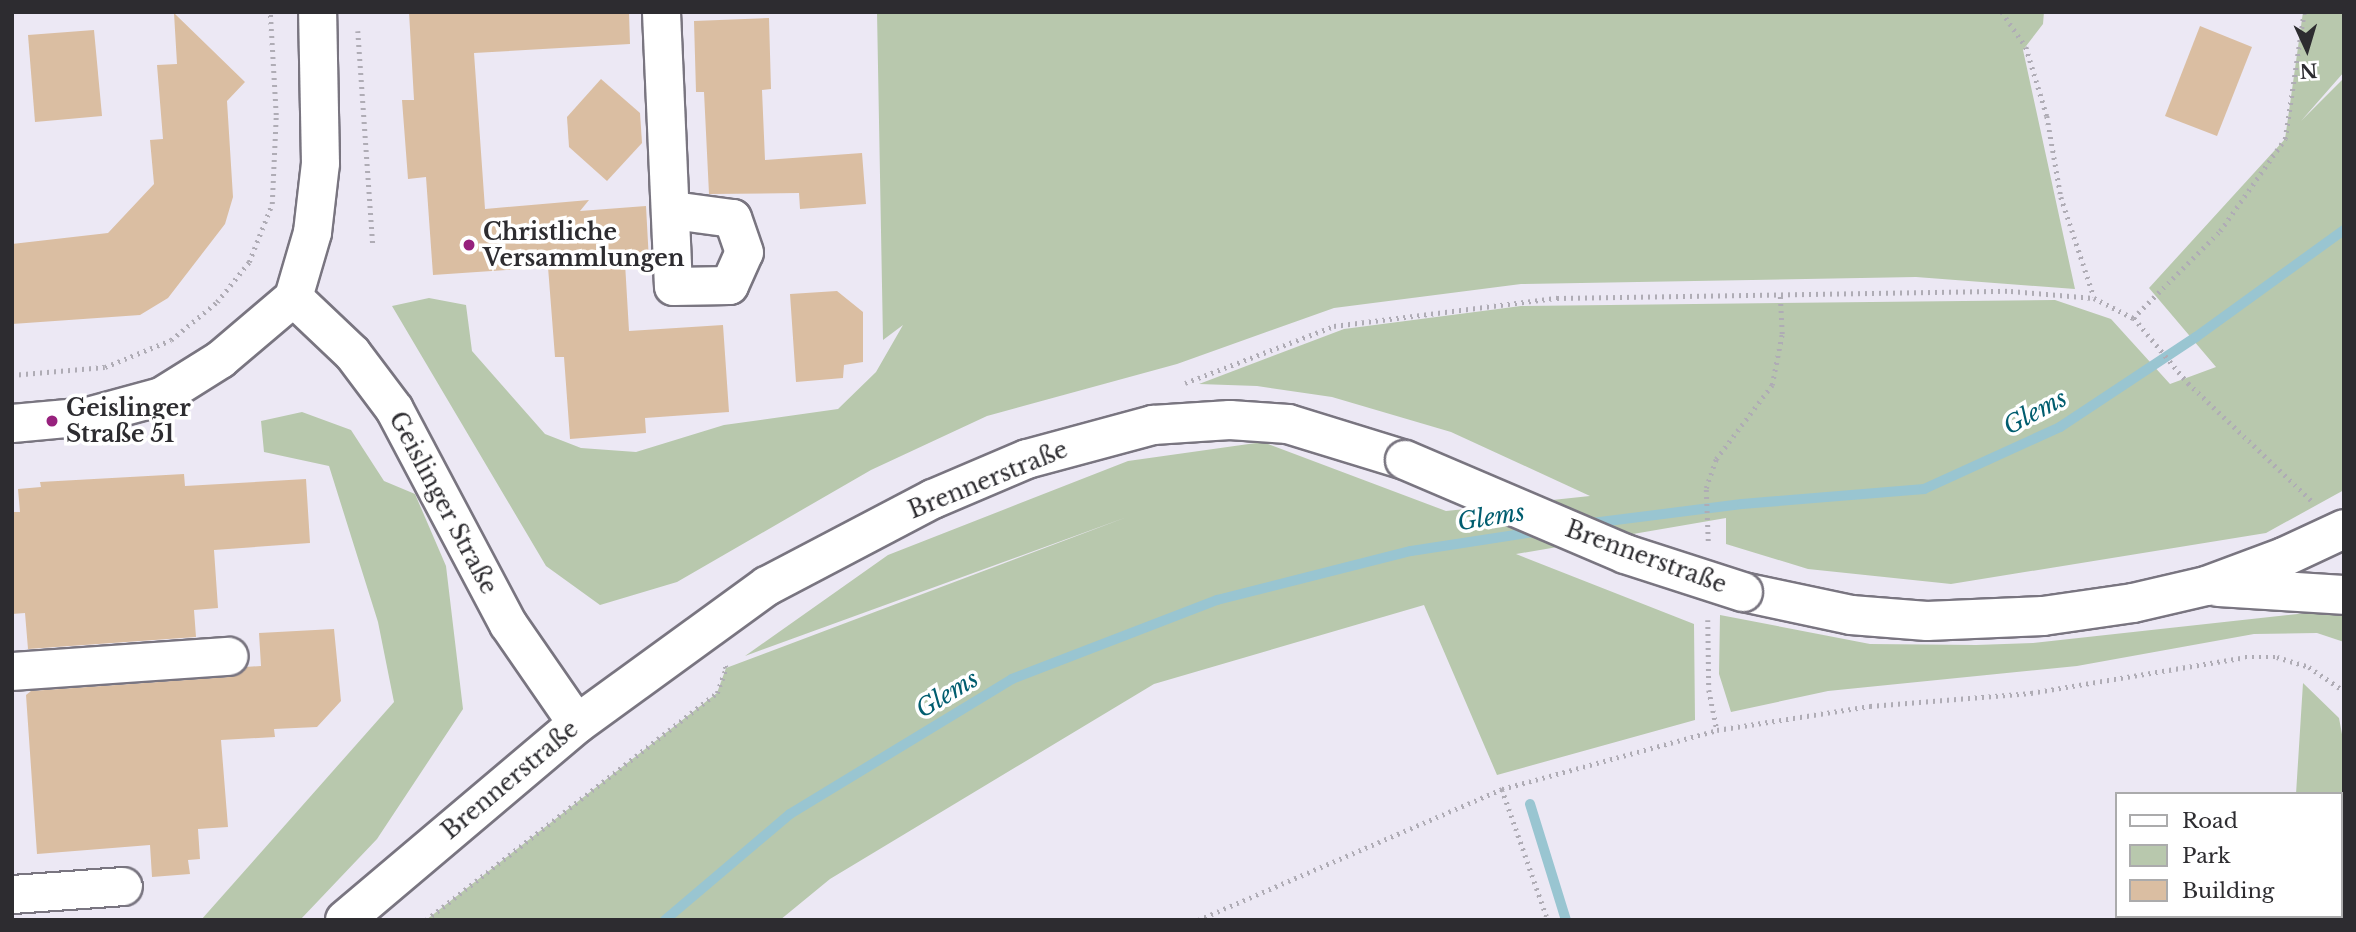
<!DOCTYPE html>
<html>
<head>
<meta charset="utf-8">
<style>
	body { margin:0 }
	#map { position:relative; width:2356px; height:932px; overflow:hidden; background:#ece8f4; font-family:"Libre Baskerville",serif }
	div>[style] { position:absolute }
	.green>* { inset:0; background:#b8c8ad }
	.stream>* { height:10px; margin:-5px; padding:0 5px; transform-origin:5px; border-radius:5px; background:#99c5d1 }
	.building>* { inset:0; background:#dabea2 }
	.path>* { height:4.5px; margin-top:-2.25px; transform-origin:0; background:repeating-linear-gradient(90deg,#afacb5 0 2px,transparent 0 7px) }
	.roads { filter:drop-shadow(2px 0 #797580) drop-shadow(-2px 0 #797580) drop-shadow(0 2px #797580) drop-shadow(0 -2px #797580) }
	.street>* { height:37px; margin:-18.5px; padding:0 18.5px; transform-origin:18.5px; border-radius:18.5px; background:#fff }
	.secondary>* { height:38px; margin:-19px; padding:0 19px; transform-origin:19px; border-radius:19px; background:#fff }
	.bridges { filter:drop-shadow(2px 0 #797580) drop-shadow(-2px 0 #797580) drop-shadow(0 2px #797580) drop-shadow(0 -2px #797580) }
	.secondary-bridge>* { height:38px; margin:-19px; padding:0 19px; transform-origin:19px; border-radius:19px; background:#fff }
	.dots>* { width:19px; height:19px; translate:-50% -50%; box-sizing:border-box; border:4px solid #fff; border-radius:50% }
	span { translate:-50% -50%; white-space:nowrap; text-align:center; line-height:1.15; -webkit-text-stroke:7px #fff; paint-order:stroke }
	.poi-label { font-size:23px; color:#2d2c30; font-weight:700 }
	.left { translate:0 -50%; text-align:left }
	.street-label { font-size:23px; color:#2d2c30 }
	.water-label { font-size:24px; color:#005d6f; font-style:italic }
	.frame { position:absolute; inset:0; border:14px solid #2d2c30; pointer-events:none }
	.legend { position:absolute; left:2115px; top:792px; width:228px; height:126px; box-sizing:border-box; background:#fff; border:2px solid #ababac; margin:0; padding:9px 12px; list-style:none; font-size:21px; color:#2d2c30 }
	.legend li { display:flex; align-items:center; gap:14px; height:35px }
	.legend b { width:35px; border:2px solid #ababac }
	.north { position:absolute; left:2272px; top:14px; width:70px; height:70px; -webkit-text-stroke:5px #fff; paint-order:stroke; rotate:176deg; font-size:19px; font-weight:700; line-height:28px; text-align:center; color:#2d2c30 }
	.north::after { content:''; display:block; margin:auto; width:24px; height:32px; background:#2d2c30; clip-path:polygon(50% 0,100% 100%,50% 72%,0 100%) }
</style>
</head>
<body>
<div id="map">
	<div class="green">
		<div style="clip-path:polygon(877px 12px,2044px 12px,2043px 24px,2023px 50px,2075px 289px,1916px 277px,1521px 284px,1334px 308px,1177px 364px,987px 416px,871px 470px,677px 582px,600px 605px,546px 566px,392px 306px,429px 298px,466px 305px,472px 351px,545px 434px,581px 448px,636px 452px,724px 425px,838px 409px,876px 372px,903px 325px,883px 340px)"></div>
		<div style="clip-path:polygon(2303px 12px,2344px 12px,2344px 72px,2301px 121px,2344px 78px,2344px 490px,2266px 533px,1951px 584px,1808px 569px,1726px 544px,1726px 518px,1516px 554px,1694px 624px,1695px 720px,1497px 775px,1424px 605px,1154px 684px,830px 879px,780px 920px,426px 920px,717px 693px,726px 668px,1127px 517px,745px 656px,888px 555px,1128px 461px,1263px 442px,1446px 511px,1590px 496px,1451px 432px,1332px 397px,1257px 386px,1199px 384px,1344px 329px,1521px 306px,2055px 300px,2111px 319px,2170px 384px,2216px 367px,2149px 288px,2285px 139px)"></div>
		<div style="clip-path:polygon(302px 412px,351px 430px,384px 481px,415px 494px,446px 566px,463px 709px,377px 839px,300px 920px,201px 920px,394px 702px,378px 622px,329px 466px,264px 452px,261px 421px)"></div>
		<div style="clip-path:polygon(2344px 609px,2344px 642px,2317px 633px,2254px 634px,2077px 666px,1828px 691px,1731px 712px,1719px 674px,1720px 615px,1870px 644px,1976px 645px,2033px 643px)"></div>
		<div style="clip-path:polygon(2303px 683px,2339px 718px,2344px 745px,2344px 920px,2300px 920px,2340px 916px,2340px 794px,2296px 794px)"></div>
	</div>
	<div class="stream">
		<div style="left:1584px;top:524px;width:159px;rotate:-7.2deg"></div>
		<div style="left:1742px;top:504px;width:183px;rotate:-4.7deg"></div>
		<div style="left:1924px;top:489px;width:149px;rotate:-24.5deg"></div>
		<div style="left:2060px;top:427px;width:163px;rotate:-33.5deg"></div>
		<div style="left:2196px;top:337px;width:183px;rotate:-35.9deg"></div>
		<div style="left:1530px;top:804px;width:121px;rotate:72.8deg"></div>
		<div style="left:665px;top:920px;width:164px;rotate:-40.3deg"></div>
		<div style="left:790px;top:814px;width:260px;rotate:-31.3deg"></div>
		<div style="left:1012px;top:679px;width:220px;rotate:-21.1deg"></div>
		<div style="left:1217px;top:600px;width:200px;rotate:-14.2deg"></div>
		<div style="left:1411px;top:551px;width:131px;rotate:-8.8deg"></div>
	</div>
	<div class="building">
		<div style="clip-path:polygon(409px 12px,629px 12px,630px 44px,474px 53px,485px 209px,589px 200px,580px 211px,646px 206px,649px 261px,625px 263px,629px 331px,723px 325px,729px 412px,645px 418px,646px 433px,570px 439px,564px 357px,555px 357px,548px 267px,433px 275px,426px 177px,408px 179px,402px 100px,414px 100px)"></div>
		<div style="clip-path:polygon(174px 13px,245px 82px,227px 101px,233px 197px,225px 224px,168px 298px,140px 315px,12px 324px,12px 244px,108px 233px,154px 184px,150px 140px,163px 139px,157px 65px,177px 64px)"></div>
		<div style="clip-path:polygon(769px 18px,771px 89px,762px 90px,765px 160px,862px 153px,866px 204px,800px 209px,799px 193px,709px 194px,704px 92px,696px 92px,694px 21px)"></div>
		<div style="clip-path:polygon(2200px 26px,2252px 47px,2217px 136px,2165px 116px)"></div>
		<div style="clip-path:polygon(94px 30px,102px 116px,35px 122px,28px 35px)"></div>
		<div style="clip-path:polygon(601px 79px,640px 113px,642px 143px,607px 181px,569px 147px,567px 117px)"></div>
		<div style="clip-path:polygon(837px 291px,863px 312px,863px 362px,844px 365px,843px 378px,796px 382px,790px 294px)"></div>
		<div style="clip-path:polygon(184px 474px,185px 486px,306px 479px,310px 543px,214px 550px,218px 608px,194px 610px,196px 637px,28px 649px,25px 613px,12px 614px,12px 512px,20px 512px,18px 489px,41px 487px,40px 482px)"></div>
		<div style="clip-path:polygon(334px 629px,341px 701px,317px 727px,274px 729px,275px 737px,221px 740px,228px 827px,198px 829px,200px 859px,188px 860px,190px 874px,152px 877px,150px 845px,37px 854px,26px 695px,31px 691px,229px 677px,245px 667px,261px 666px,259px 633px)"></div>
	</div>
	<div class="path">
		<div style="left:2002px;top:12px;width:42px;rotate:55.6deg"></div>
		<div style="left:2026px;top:47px;width:72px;rotate:73.1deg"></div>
		<div style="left:2047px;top:116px;width:82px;rotate:80.2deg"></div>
		<div style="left:2061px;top:197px;width:105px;rotate:71.7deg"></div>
		<div style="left:358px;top:31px;width:217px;rotate:86deg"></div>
		<div style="left:2134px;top:318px;width:85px;rotate:50.3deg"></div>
		<div style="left:2188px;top:383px;width:173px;rotate:43.6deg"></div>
		<div style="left:12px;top:375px;width:93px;rotate:-4.9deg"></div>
		<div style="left:105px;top:367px;width:71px;rotate:-22.2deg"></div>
		<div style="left:171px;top:340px;width:60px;rotate:-39.6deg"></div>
		<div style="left:217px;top:302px;width:51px;rotate:-51.3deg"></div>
		<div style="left:249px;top:262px;width:62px;rotate:-68.4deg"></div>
		<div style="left:272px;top:204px;width:89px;rotate:-87.4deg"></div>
		<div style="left:276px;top:115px;width:103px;rotate:-93.3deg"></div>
		<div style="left:1185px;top:383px;width:160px;rotate:-20.9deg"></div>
		<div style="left:1334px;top:326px;width:225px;rotate:-7.2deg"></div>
		<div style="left:1557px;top:298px;width:454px;rotate:-0.9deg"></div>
		<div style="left:2011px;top:291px;width:83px;rotate:4.8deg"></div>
		<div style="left:2094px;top:298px;width:44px;rotate:27.1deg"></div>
		<div style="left:2133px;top:318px;width:123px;rotate:-45deg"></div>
		<div style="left:2220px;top:231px;width:113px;rotate:-54.8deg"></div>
		<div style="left:2285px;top:139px;width:128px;rotate:-81.5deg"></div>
		<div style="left:1708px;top:541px;width:53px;rotate:-92.2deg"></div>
		<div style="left:1706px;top:488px;width:31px;rotate:-71deg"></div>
		<div style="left:1716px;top:459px;width:93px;rotate:-52.9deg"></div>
		<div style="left:1772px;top:385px;width:52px;rotate:-78.9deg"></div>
		<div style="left:1782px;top:334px;width:40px;rotate:-92.9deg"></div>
		<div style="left:1708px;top:620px;width:70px;rotate:89.2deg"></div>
		<div style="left:1709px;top:690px;width:41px;rotate:78.7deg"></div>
		<div style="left:1502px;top:789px;width:139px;rotate:70.7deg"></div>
		<div style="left:426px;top:920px;width:369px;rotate:-38deg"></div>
		<div style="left:717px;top:693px;width:27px;rotate:-70deg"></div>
		<div style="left:726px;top:668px;width:6px;rotate:-121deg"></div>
		<div style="left:1198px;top:920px;width:331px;rotate:-23.3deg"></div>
		<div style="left:1502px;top:789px;width:223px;rotate:-15.3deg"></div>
		<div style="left:1717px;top:730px;width:155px;rotate:-8.9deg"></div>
		<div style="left:1870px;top:706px;width:162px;rotate:-4.6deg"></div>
		<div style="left:2031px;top:693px;width:217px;rotate:-9.5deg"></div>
		<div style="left:2245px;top:657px;width:32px"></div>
		<div style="left:2277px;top:657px;width:34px;rotate:17deg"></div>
		<div style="left:2309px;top:667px;width:42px;rotate:34.4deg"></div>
	</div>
	<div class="roads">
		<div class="street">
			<div style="left:661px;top:12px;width:274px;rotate:87.5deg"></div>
			<div style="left:673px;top:286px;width:56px;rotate:-1deg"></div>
			<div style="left:729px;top:285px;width:36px;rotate:-66deg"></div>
			<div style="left:744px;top:252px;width:36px;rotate:-109deg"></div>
			<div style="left:732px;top:218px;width:60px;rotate:-172.3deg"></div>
			<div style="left:293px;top:297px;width:81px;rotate:43.5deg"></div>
			<div style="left:352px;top:353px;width:70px;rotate:53.1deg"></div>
			<div style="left:394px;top:409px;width:243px;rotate:62.1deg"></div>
			<div style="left:508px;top:624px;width:121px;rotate:55.4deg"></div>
			<div style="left:12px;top:423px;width:75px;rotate:-5.3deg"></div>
			<div style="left:87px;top:416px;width:77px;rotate:-15.1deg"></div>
			<div style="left:161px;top:396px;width:70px;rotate:-32.1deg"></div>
			<div style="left:220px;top:359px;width:96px;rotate:-40.3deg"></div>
			<div style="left:293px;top:297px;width:68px;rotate:-73.7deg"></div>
			<div style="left:312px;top:232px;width:69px;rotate:-83.4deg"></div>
			<div style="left:320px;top:163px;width:151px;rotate:-91.1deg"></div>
			<div style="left:12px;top:671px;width:217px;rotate:-4deg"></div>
			<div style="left:12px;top:894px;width:111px;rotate:-4.1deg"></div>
		</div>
		<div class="secondary">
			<div style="left:2218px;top:587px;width:126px;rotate:3.6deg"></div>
			<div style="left:1743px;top:592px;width:110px;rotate:12deg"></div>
			<div style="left:1851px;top:615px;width:76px;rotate:4.5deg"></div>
			<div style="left:1927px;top:621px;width:116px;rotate:-2.5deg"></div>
			<div style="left:2043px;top:616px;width:91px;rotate:-8.2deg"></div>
			<div style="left:2133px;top:603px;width:75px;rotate:-13.1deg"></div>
			<div style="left:2206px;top:586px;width:83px;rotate:-20.4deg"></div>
			<div style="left:2284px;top:557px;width:66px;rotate:-25deg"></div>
			<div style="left:345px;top:920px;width:304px;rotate:-40.2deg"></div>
			<div style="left:577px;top:724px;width:235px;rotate:-36deg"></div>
			<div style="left:767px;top:586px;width:187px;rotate:-27.7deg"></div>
			<div style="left:933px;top:499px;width:102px;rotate:-23.1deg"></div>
			<div style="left:1027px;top:459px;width:131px;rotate:-15.1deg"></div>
			<div style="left:1153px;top:425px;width:77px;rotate:-3.7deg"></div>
			<div style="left:1230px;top:420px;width:58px;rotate:3.9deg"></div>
			<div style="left:1288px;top:424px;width:122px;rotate:17.1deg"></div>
		</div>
	</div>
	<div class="bridges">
		<div class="secondary-bridge">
			<div style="left:1405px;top:460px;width:239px;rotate:23.1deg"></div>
			<div style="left:1625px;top:554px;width:124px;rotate:17.9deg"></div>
		</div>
	</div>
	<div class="dots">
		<div style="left:469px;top:245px;background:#97217d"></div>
		<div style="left:52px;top:421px;background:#97217d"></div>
	</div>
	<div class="poi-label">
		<span class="left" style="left:483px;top:245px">Christliche<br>Versammlungen</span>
		<span class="left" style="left:66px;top:421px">Geislinger<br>Straße 51</span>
	</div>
	<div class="street-label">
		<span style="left:988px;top:480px;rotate:-22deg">Brennerstraße</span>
		<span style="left:443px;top:503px;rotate:62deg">Geislinger Straße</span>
		<span style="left:1646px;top:557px;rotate:20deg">Brennerstraße</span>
		<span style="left:510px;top:780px;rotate:-40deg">Brennerstraße</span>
	</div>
	<div class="water-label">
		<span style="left:2035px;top:412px;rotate:-28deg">Glems</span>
		<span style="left:1491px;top:517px;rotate:-9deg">Glems</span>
		<span style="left:947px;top:694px;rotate:-31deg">Glems</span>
	</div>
	<div class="frame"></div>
	<ul class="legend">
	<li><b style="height:9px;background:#fff"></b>Road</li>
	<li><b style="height:19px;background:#b8c8ad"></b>Park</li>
	<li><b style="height:19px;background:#dabea2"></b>Building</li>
	</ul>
	<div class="north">N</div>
</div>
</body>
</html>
